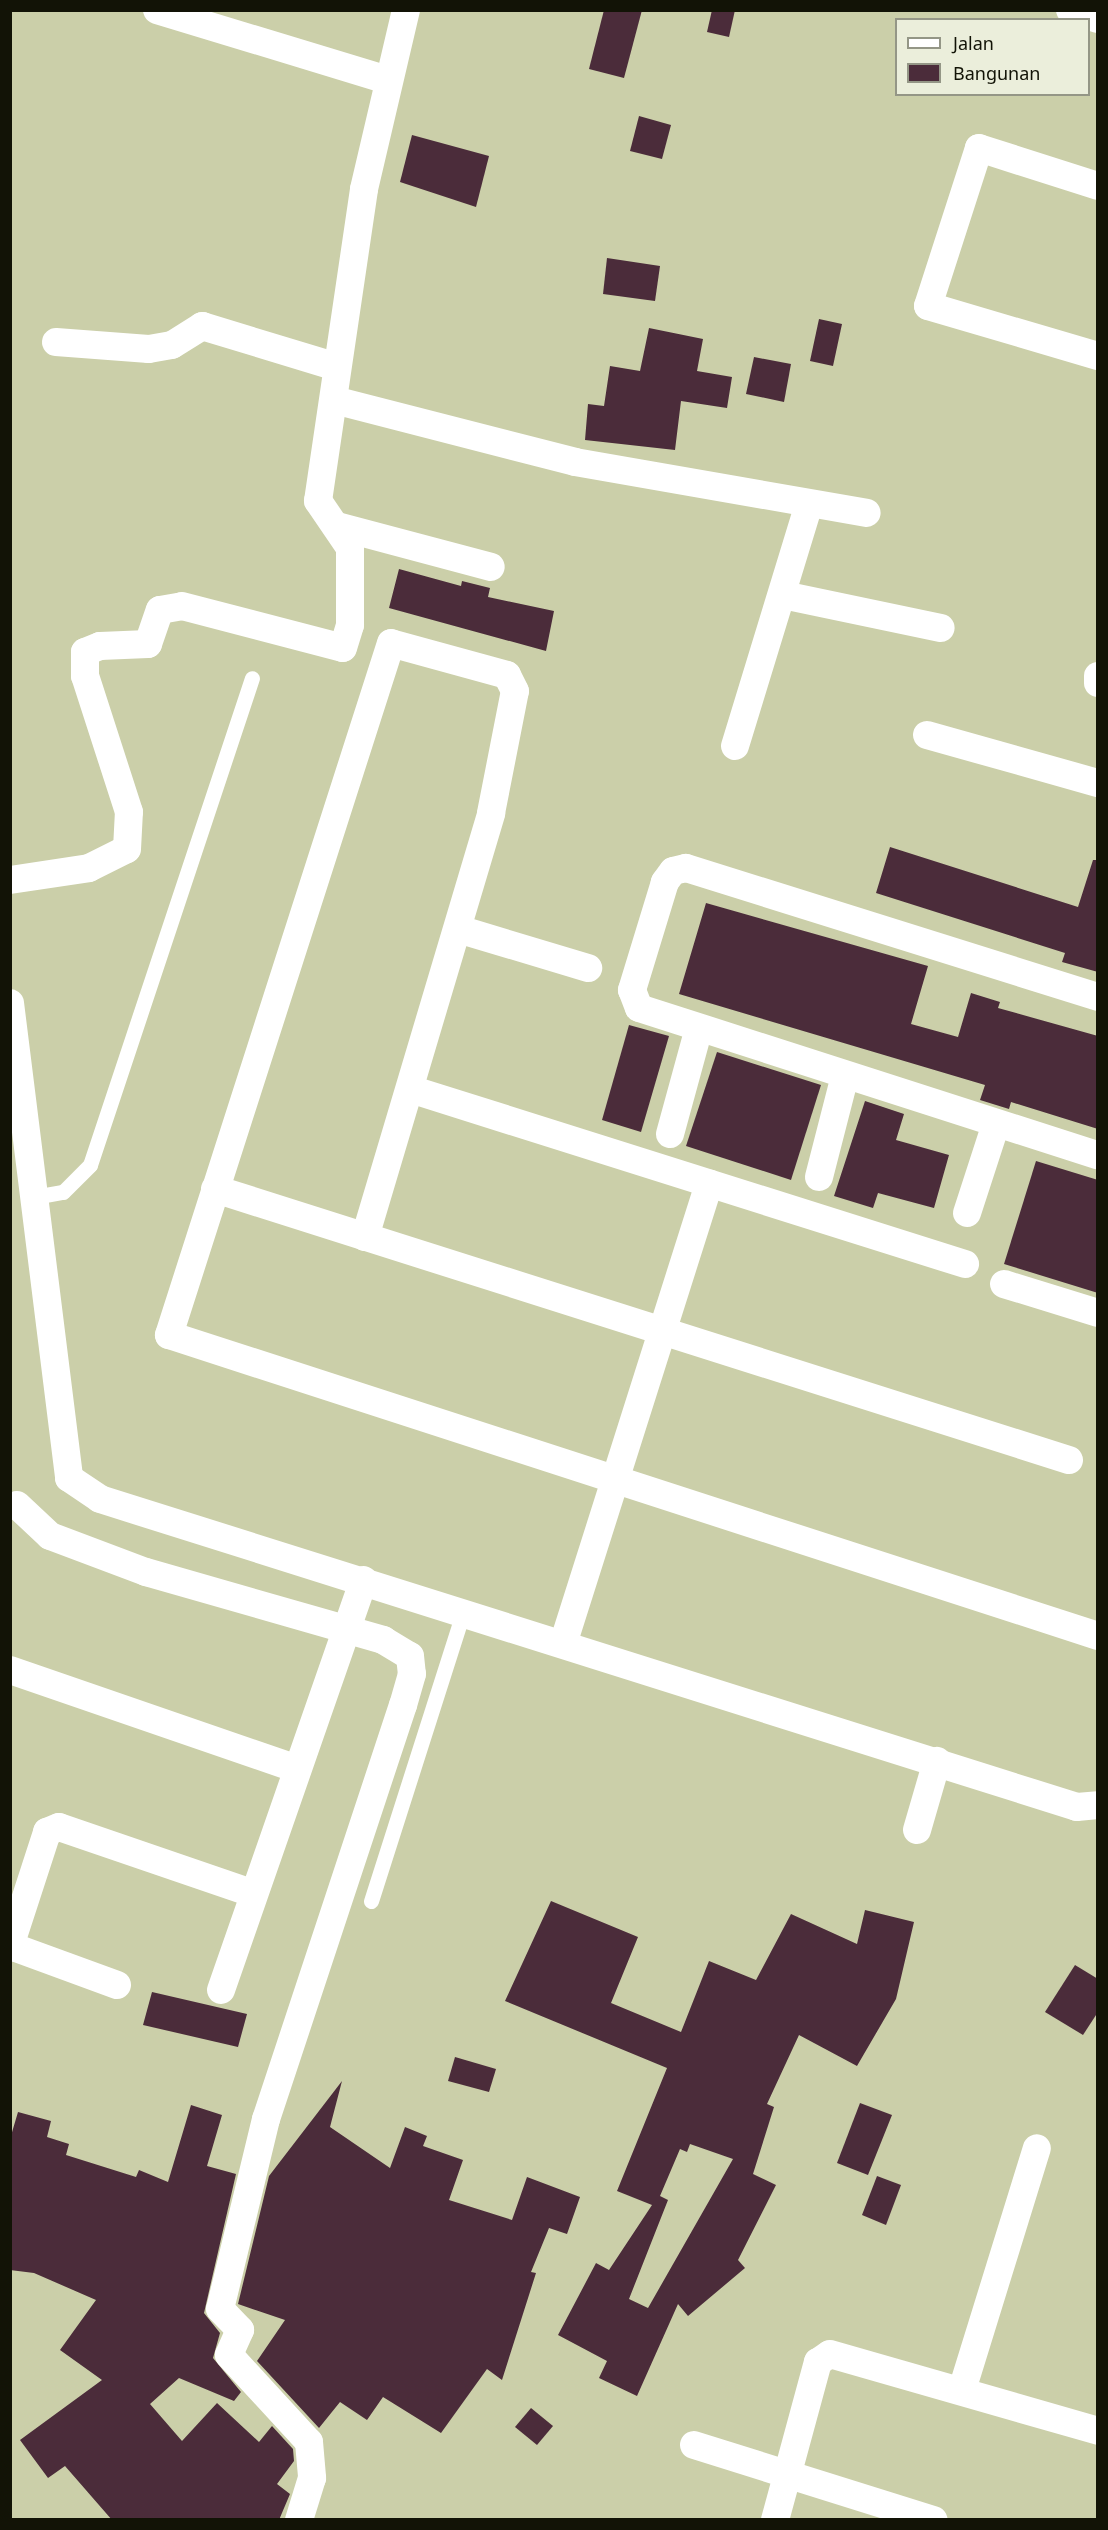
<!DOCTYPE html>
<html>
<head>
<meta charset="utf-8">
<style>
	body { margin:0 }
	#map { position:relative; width:1108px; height:2530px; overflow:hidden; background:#cbcfa9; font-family:"Noto Sans",sans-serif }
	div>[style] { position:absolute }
	.building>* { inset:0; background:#4b2c3a }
	.service>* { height:15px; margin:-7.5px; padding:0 7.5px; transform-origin:7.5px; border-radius:7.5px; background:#fff }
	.minor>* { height:28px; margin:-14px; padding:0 14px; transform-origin:14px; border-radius:14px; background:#fff }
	span { translate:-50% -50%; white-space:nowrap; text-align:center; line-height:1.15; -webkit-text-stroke:6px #ebeedb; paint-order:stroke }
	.frame { position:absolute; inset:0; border:12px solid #121306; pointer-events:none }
	.legend { position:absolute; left:895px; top:18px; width:195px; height:78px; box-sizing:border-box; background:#ebeedb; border:2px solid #949686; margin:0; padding:8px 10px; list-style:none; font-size:18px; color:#121306 }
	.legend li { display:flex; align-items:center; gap:12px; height:30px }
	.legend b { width:30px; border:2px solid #949686 }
</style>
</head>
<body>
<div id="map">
	<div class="building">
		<div style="clip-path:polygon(604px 10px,642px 10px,624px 78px,589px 69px)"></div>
		<div style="clip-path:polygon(712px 10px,735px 10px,729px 37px,707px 32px)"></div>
		<div style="clip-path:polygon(639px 116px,671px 125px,662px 159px,630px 151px)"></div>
		<div style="clip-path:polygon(412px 135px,489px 156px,476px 207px,400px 182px)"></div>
		<div style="clip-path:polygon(607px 258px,660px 266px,655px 301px,603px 294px)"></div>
		<div style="clip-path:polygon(819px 319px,842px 324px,833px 366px,810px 361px)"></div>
		<div style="clip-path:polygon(649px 328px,703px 339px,697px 371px,732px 377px,727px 408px,681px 401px,675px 450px,585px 440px,588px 404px,604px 406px,610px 366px,640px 371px)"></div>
		<div style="clip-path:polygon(754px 357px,791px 364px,784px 402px,746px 394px)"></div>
		<div style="clip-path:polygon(399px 569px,461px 586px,462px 581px,490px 588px,488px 597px,554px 611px,546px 651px,389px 608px)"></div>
		<div style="clip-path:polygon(890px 847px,1078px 907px,1093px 860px,1098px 860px,1098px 972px,1062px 962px,1065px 953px,876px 893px)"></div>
		<div style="clip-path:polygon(706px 903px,928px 966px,911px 1024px,958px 1037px,971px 993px,1000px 1002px,998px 1008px,1098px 1036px,1098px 1129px,1011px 1102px,1009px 1109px,980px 1100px,985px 1085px,679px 994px)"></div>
		<div style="clip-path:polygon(629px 1025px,669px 1036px,641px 1132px,602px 1120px)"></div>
		<div style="clip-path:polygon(717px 1052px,821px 1085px,791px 1180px,686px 1146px)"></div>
		<div style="clip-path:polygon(865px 1101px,904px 1114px,896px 1140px,949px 1155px,934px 1208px,878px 1193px,873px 1208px,834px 1196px)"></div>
		<div style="clip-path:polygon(1036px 1161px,1098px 1180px,1098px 1293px,1004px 1264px)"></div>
		<div style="clip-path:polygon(evenodd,551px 1901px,638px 1937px,611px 2003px,681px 2032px,709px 1961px,756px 1980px,791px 1914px,857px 1944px,865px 1910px,914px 1922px,896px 1999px,857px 2066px,799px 2035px,767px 2104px,774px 2107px,753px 2174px,776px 2185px,738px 2260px,745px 2268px,688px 2316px,678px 2304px,637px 2396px,599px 2378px,607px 2361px,558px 2335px,596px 2263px,609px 2270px,652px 2205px,617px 2191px,667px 2068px,505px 2001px,551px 1901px,690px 2144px,733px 2159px,648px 2308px,629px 2299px,668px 2200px,660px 2196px,680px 2149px,687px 2152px,690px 2144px)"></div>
		<div style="clip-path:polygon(1075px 1965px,1098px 1979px,1098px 2012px,1083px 2035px,1045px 2012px)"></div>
		<div style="clip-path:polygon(152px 1992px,247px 2014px,238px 2047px,143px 2025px)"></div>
		<div style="clip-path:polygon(455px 2057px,496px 2069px,489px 2092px,448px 2081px)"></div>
		<div style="clip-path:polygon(342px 2081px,330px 2127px,390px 2168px,405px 2127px,427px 2136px,423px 2146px,463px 2160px,449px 2200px,512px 2220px,527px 2177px,580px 2197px,567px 2234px,549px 2228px,531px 2272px,536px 2273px,502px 2380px,487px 2369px,441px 2433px,383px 2397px,367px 2420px,340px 2402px,319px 2428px,257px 2361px,285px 2320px,238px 2304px,269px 2176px)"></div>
		<div style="clip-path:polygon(860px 2103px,892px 2115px,868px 2175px,837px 2163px)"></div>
		<div style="clip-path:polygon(191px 2105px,222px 2115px,207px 2166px,236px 2174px,204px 2313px,220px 2333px,213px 2358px,241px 2392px,234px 2401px,179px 2378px,150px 2404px,182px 2441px,217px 2403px,259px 2442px,272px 2426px,293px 2449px,294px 2461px,277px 2484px,290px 2494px,279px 2520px,112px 2520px,65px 2466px,48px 2478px,20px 2440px,102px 2380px,60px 2350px,96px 2300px,34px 2273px,10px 2270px,10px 2139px,18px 2112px,51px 2121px,47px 2137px,69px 2144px,66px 2155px,136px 2177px,139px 2170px,168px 2182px)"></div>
		<div style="clip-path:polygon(877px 2176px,901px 2185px,886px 2225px,862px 2215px)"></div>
		<div style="clip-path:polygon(531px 2408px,553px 2426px,537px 2445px,515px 2427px)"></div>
	</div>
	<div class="service">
		<div style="left:34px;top:1197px;width:29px;rotate:-10deg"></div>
		<div style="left:63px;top:1192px;width:38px;rotate:-45deg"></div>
		<div style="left:90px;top:1165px;width:513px;rotate:-71.6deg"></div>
		<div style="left:371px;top:1901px;width:305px;rotate:-72.3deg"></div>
	</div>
	<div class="minor">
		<div style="left:157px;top:10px;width:240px;rotate:16.9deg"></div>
		<div style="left:1070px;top:10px;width:29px;rotate:18deg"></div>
		<div style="left:1098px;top:186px;width:125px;rotate:-162.3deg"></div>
		<div style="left:979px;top:148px;width:166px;rotate:107.9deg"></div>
		<div style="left:928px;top:306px;width:177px;rotate:16.4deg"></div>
		<div style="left:56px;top:342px;width:93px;rotate:4.3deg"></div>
		<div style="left:149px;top:349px;width:23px;rotate:-10deg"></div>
		<div style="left:172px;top:345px;width:36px;rotate:-32deg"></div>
		<div style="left:202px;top:326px;width:141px;rotate:16.9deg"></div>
		<div style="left:334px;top:400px;width:249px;rotate:14.4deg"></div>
		<div style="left:575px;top:462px;width:296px;rotate:9.9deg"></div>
		<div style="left:337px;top:526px;width:159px;rotate:14.9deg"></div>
		<div style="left:783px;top:595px;width:161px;rotate:11.8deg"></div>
		<div style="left:1098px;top:676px;width:7px;rotate:90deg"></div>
		<div style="left:927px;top:735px;width:178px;rotate:15.7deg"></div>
		<div style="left:735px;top:746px;width:253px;rotate:-73deg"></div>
		<div style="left:10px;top:880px;width:80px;rotate:-8.6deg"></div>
		<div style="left:89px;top:868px;width:42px;rotate:-26.6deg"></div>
		<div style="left:127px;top:849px;width:37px;rotate:-87deg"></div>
		<div style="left:129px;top:812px;width:143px;rotate:-107.9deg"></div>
		<div style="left:85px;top:676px;width:24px;rotate:-90deg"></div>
		<div style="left:85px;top:652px;width:16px;rotate:-22deg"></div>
		<div style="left:100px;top:646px;width:48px;rotate:-2.4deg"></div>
		<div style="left:148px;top:644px;width:36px;rotate:-71deg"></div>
		<div style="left:160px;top:610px;width:22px;rotate:-10deg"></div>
		<div style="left:182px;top:606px;width:166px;rotate:14.6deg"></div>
		<div style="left:343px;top:648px;width:24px;rotate:-73deg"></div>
		<div style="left:350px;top:625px;width:77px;rotate:-90deg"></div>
		<div style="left:350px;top:548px;width:57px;rotate:-124.2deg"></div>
		<div style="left:318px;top:501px;width:315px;rotate:-81.6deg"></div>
		<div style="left:364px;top:189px;width:184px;rotate:-76.8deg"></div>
		<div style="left:458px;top:929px;width:136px;rotate:16.7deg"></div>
		<div style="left:1098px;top:997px;width:432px;rotate:-162.6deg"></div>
		<div style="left:686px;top:868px;width:13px;rotate:167deg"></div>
		<div style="left:673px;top:871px;width:14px;rotate:126deg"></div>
		<div style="left:665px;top:882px;width:113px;rotate:107deg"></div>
		<div style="left:632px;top:990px;width:19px;rotate:69deg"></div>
		<div style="left:639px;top:1008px;width:482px;rotate:17.8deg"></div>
		<div style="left:10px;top:1003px;width:479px;rotate:82.9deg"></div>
		<div style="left:69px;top:1478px;width:37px;rotate:34deg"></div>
		<div style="left:100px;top:1499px;width:1024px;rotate:17.5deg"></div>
		<div style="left:1077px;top:1807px;width:21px;rotate:-5deg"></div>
		<div style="left:410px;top:1089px;width:582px;rotate:17.5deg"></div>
		<div style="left:670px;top:1134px;width:110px;rotate:-74.7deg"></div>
		<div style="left:819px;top:1177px;width:104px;rotate:-75.6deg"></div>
		<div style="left:215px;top:1189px;width:896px;rotate:17.61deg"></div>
		<div style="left:967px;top:1213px;width:94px;rotate:-72deg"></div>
		<div style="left:365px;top:1237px;width:442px;rotate:-73.4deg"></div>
		<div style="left:491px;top:813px;width:124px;rotate:-78.9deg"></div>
		<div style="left:515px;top:691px;width:18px;rotate:-117deg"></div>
		<div style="left:507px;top:675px;width:120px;rotate:-164.6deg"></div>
		<div style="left:391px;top:643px;width:727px;rotate:107.79deg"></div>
		<div style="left:169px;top:1335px;width:977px;rotate:17.95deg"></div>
		<div style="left:1004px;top:1284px;width:98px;rotate:17.1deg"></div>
		<div style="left:17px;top:1505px;width:45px;rotate:43.2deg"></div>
		<div style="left:50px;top:1536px;width:103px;rotate:20.6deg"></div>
		<div style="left:146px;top:1572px;width:247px;rotate:16deg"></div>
		<div style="left:383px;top:1640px;width:31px;rotate:31deg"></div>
		<div style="left:410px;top:1656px;width:18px;rotate:84deg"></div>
		<div style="left:412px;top:1674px;width:32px;rotate:106deg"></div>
		<div style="left:403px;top:1705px;width:436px;rotate:108.3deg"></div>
		<div style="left:266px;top:2119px;width:195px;rotate:103.6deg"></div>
		<div style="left:220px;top:2309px;width:29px;rotate:46deg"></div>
		<div style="left:240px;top:2330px;width:27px;rotate:114deg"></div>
		<div style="left:229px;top:2355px;width:118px;rotate:47.4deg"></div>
		<div style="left:309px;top:2442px;width:36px;rotate:85deg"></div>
		<div style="left:312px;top:2478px;width:44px;rotate:107.2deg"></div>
		<div style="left:564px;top:1641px;width:480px;rotate:-72.4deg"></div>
		<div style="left:10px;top:1670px;width:301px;rotate:19deg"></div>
		<div style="left:917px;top:1830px;width:72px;rotate:-73.8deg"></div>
		<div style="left:117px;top:1985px;width:108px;rotate:-159.9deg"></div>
		<div style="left:16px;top:1948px;width:9px;rotate:-117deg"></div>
		<div style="left:12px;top:1940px;width:114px;rotate:-72deg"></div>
		<div style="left:47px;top:1832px;width:13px;rotate:-23deg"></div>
		<div style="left:59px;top:1827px;width:204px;rotate:18.9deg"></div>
		<div style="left:221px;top:1990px;width:434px;rotate:-70.8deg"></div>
		<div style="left:962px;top:2390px;width:253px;rotate:-72.8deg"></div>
		<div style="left:694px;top:2445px;width:251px;rotate:17.4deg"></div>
		<div style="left:775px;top:2520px;width:164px;rotate:-74.8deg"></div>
		<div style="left:818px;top:2362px;width:14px;rotate:-34deg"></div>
		<div style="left:830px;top:2354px;width:279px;rotate:16deg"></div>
	</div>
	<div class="frame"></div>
	<ul class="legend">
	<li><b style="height:8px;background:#fff"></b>Jalan</li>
	<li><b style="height:16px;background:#4b2c3a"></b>Bangunan</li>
	</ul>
</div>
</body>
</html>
